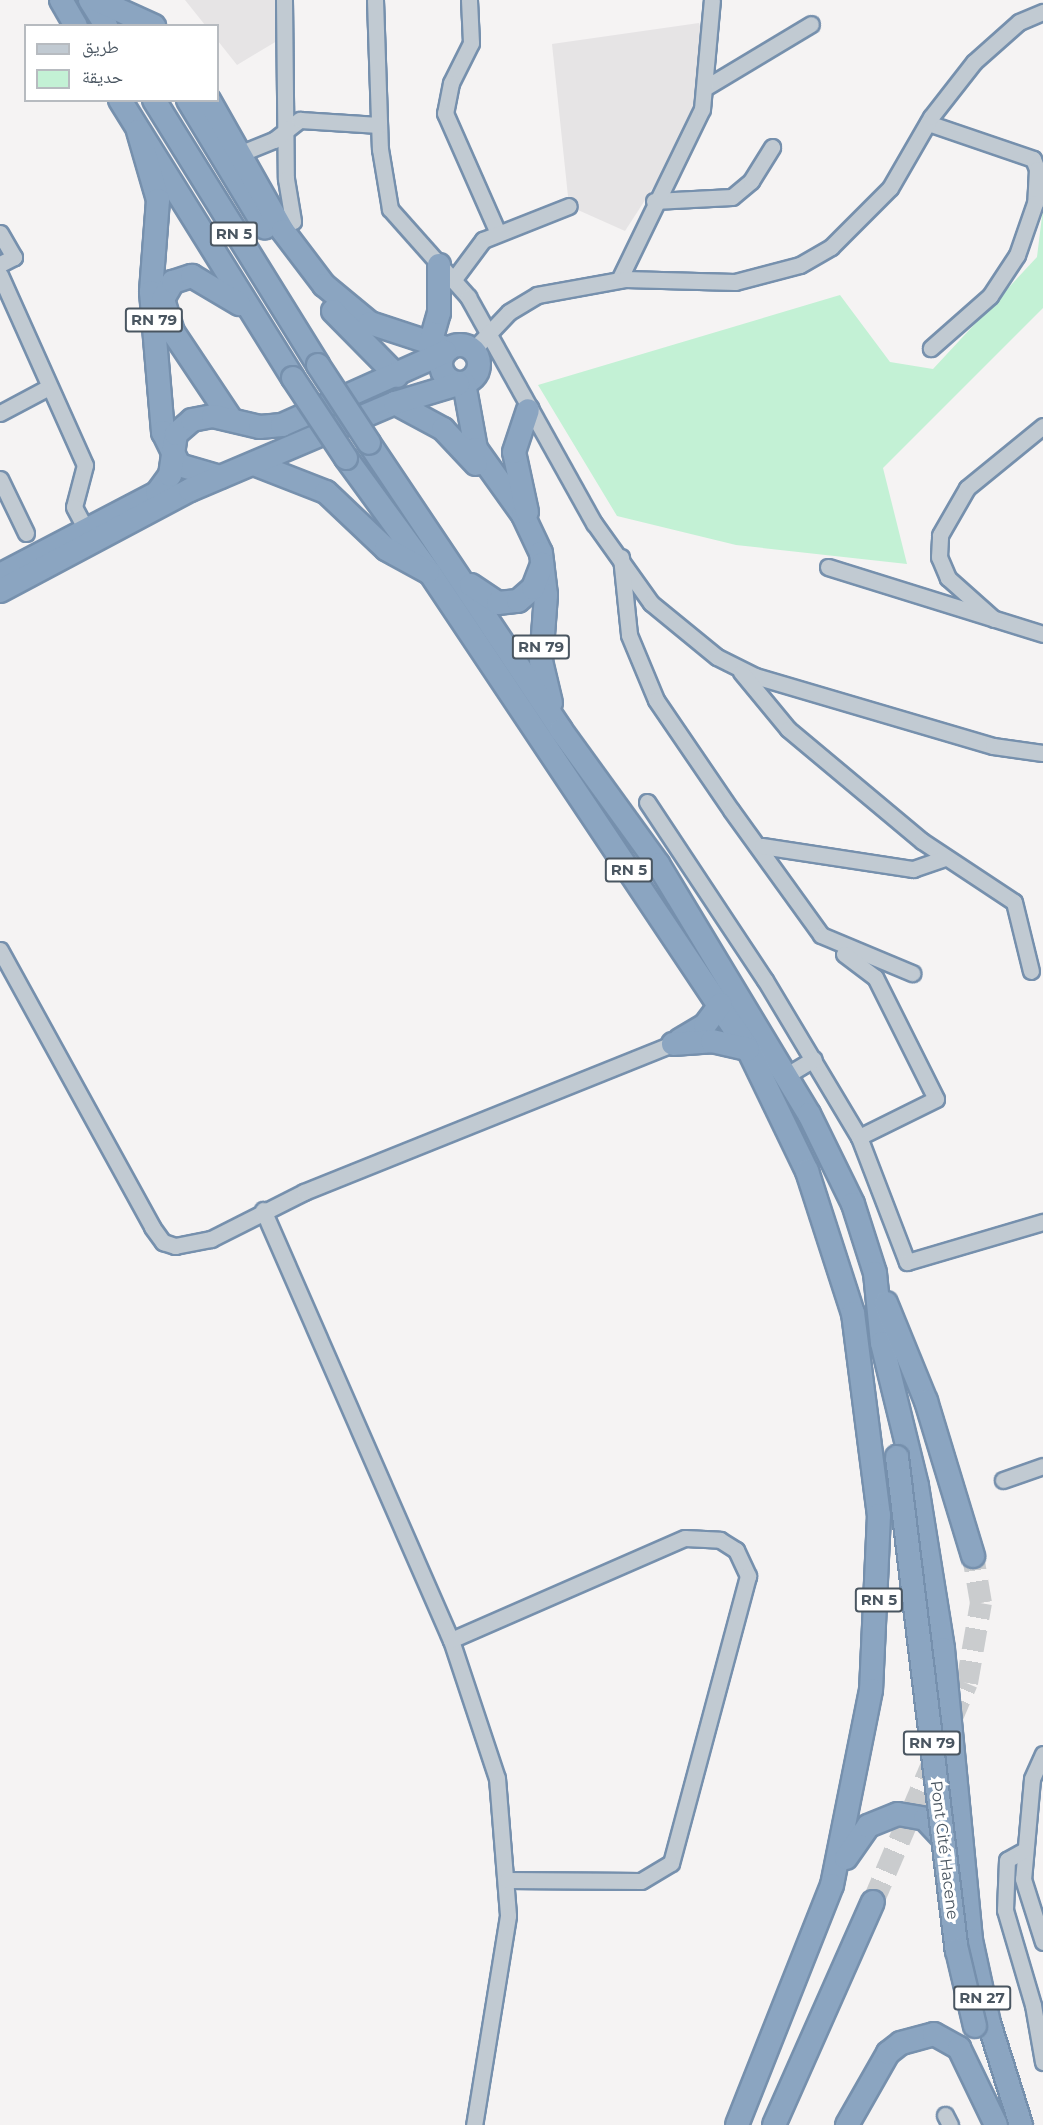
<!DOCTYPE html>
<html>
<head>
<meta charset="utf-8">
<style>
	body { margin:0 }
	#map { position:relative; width:1043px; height:2125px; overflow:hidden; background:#f5f3f3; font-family:Montserrat,"Noto Naskh Arabic",sans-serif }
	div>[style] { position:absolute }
	.education>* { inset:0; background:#e6e4e5 }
	.green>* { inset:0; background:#c3f1d5 }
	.highway-tunnel>* { height:22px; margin-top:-11px; transform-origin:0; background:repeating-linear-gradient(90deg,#caccce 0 22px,transparent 0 33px) }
	.roads { filter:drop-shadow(2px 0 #7690ad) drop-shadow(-2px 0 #7690ad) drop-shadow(0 2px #7690ad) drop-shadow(0 -2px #7690ad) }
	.minor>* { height:15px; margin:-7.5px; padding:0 7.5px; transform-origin:7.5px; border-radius:7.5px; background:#c1cad2 }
	.highway>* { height:22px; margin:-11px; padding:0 11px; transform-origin:11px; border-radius:11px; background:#8ba5c1 }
	.highway>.ring { margin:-11px; padding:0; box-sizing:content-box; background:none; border:22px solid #8ba5c1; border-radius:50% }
	.bridges { filter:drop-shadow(2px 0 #7690ad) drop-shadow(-2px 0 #7690ad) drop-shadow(0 2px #7690ad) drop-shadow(0 -2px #7690ad) }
	.highway-bridge>* { height:22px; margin:-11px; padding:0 11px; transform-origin:11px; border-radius:11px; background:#8ba5c1 }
	span { translate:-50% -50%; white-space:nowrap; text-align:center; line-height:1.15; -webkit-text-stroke:6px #fff; paint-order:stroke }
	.shield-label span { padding:2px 4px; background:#fff; border:2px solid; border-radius:4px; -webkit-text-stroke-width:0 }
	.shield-label { font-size:15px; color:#4a5661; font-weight:700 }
	.street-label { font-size:16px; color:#4a5661 }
	.legend { position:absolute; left:24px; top:24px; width:195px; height:78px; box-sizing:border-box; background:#fff; border:2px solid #b7bbc0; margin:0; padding:8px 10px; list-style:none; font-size:18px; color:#4a5661 }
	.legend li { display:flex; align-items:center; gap:12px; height:30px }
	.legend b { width:30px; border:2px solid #b7bbc0 }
</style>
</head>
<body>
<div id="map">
	<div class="education">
		<div style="clip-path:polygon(185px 0,280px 0,282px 38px,237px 65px,218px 41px,218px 26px,205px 25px)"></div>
		<div style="clip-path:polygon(699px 23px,709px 58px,693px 126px,625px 231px,569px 206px,552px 44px)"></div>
	</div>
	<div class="green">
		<div style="clip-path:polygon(1043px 208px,1043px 308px,883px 468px,907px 564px,736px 545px,617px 516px,538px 385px,840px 295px,890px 362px,933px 369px,1037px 257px)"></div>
	</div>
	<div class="highway-tunnel">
		<div style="left:873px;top:1902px;width:238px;rotate:-66.8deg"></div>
		<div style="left:967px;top:1683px;width:81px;rotate:-80.1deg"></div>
		<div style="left:981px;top:1603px;width:48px;rotate:-99.7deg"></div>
	</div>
	<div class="roads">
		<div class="minor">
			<div style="left:284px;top:0;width:179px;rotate:89.4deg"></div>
			<div style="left:286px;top:179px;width:43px;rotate:80.5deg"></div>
			<div style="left:375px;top:0;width:149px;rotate:88.1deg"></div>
			<div style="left:380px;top:149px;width:61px;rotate:80.5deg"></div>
			<div style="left:390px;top:209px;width:118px;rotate:48.4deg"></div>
			<div style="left:468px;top:297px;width:259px;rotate:60.9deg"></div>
			<div style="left:594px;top:523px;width:98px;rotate:54.5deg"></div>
			<div style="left:651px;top:603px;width:85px;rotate:39.3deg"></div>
			<div style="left:717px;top:657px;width:42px;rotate:26.6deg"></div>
			<div style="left:755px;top:676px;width:248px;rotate:16.4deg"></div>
			<div style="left:993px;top:746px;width:50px;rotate:8deg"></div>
			<div style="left:469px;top:0;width:43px;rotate:87.3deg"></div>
			<div style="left:471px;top:43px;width:45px;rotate:116.6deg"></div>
			<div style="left:451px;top:83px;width:31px;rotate:101deg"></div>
			<div style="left:445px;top:113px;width:129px;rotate:66.2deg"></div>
			<div style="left:708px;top:86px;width:120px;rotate:-31deg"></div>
			<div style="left:928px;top:123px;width:111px;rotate:18.9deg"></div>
			<div style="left:1033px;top:159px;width:11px;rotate:68deg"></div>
			<div style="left:1037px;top:169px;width:34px;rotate:93deg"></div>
			<div style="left:1035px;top:203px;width:55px;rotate:109.1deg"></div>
			<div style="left:1017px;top:255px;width:49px;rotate:123.4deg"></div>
			<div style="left:990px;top:296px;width:79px;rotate:138.6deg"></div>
			<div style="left:239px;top:154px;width:38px;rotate:-22deg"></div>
			<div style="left:274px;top:140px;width:33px;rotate:-38deg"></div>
			<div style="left:300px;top:120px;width:79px;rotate:3.6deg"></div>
			<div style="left:654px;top:201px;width:78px;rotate:-2.9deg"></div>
			<div style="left:732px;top:197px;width:25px;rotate:-40deg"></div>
			<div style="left:751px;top:181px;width:40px;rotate:-58deg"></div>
			<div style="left:0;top:233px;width:28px;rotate:60deg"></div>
			<div style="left:14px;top:257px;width:16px;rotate:153deg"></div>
			<div style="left:0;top:275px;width:208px;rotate:65.9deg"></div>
			<div style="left:85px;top:465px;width:43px;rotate:104.7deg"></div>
			<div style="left:74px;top:507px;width:24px;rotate:62deg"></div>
			<div style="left:454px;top:279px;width:49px;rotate:-53.4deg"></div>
			<div style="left:483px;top:240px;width:92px;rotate:-21.6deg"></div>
			<div style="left:619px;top:280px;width:190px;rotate:-64.1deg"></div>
			<div style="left:702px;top:109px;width:109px;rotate:-84.8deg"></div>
			<div style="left:473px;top:350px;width:52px;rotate:-46.5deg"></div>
			<div style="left:509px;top:312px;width:33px;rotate:-31deg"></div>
			<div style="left:537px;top:295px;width:89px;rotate:-10.3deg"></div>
			<div style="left:625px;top:279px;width:110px;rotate:1.6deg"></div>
			<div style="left:735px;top:282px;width:67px;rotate:-14.7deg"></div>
			<div style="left:800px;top:265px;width:36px;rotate:-30deg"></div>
			<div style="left:831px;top:247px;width:83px;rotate:-45deg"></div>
			<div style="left:890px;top:188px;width:82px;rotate:-60deg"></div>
			<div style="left:931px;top:117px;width:70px;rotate:-52deg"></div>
			<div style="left:974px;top:62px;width:60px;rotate:-41.6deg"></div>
			<div style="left:1019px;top:22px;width:26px;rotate:-23deg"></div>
			<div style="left:0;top:413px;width:53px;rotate:-28deg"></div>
			<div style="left:0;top:479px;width:60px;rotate:64.3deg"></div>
			<div style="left:621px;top:557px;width:78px;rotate:84.1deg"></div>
			<div style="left:629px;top:635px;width:70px;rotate:67.4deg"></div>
			<div style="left:656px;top:700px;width:133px;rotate:55.7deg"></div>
			<div style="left:731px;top:810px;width:154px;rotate:54.2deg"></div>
			<div style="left:821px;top:935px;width:99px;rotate:22.7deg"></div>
			<div style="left:828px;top:567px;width:225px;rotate:17.3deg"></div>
			<div style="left:994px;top:619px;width:62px;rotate:-138.3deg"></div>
			<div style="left:948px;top:578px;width:23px;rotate:-113deg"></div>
			<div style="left:939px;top:557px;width:22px;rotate:-87deg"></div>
			<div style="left:940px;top:535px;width:54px;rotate:-60.1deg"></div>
			<div style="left:967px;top:488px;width:98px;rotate:-39.2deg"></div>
			<div style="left:741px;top:672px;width:74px;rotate:50.5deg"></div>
			<div style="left:788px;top:729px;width:175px;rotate:39.9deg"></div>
			<div style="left:922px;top:841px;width:110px;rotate:33.5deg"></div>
			<div style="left:1014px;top:902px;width:71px;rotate:76.2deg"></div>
			<div style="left:647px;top:802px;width:214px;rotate:56.5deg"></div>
			<div style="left:765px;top:980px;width:183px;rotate:59.1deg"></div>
			<div style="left:859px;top:1137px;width:134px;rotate:69deg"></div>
			<div style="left:907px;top:1262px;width:142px;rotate:-16.4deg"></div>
			<div style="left:762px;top:846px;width:153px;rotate:8.7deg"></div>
			<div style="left:913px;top:869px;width:34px;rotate:-19deg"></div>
			<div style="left:0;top:950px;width:316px;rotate:61.2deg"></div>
			<div style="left:152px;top:1227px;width:19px;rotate:54deg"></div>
			<div style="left:163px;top:1242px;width:13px;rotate:18deg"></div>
			<div style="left:175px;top:1246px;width:37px;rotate:-11deg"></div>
			<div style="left:211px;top:1239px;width:104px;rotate:-26.8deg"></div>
			<div style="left:304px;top:1192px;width:398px;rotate:-21.9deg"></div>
			<div style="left:844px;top:954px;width:39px;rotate:37deg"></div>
			<div style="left:875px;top:977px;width:136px;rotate:63.4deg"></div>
			<div style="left:936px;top:1099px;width:86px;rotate:153.7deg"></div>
			<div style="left:787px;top:1075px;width:31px;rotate:-31deg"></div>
			<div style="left:263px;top:1210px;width:469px;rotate:66.4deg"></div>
			<div style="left:451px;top:1640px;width:145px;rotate:71.6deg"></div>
			<div style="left:497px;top:1778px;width:138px;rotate:85.4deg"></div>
			<div style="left:508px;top:1916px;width:212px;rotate:99.2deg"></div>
			<div style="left:1003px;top:1480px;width:42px;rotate:-19.3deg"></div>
			<div style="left:451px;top:1640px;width:255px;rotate:-23.6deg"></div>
			<div style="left:685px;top:1538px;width:35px;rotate:3deg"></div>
			<div style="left:720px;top:1540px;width:19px;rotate:32deg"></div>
			<div style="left:736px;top:1550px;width:29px;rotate:65deg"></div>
			<div style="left:748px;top:1576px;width:297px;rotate:105deg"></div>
			<div style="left:671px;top:1863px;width:35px;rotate:149deg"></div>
			<div style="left:641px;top:1881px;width:134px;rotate:-179.6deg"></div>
			<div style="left:1043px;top:1754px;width:27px;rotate:114deg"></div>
			<div style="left:1032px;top:1779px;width:100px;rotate:95.1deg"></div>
			<div style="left:1023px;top:1879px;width:66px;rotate:72.4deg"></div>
			<div style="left:1023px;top:1851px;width:18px;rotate:151deg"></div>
			<div style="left:1007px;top:1860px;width:50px;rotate:92.3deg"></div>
			<div style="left:1005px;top:1910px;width:99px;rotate:73.6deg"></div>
			<div style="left:1033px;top:2005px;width:58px;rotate:80deg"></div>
			<div style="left:945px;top:2115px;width:11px;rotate:63deg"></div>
		</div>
		<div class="highway">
			<div style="left:61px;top:0;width:30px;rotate:60deg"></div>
			<div style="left:90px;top:0;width:31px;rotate:58deg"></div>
			<div style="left:97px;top:0;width:63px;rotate:24.5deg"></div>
			<div style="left:120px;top:100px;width:327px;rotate:58.1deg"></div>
			<div style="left:154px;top:100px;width:312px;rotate:58.2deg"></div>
			<div style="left:188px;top:100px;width:149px;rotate:58.8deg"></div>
			<div style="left:209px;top:100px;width:150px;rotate:60.5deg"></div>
			<div style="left:283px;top:231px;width:68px;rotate:52.8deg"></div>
			<div style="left:324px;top:285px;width:60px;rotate:39.6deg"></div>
			<div style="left:370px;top:323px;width:83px;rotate:18.2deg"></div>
			<div style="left:138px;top:131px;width:72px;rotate:73.8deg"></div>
			<div style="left:158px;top:200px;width:92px;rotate:94.4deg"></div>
			<div style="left:151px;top:292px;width:141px;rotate:85.1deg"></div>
			<div style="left:163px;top:432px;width:37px;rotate:64deg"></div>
			<div style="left:179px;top:465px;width:43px;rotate:16.3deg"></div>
			<div style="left:333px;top:311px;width:91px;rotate:45.4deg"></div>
			<div style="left:430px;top:344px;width:32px;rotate:-74deg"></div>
			<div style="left:439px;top:313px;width:48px;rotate:-90deg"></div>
			<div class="ring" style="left:441px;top:345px;width:16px;height:16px"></div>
			<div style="left:464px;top:383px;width:67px;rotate:79.7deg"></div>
			<div style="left:476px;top:449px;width:81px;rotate:54.5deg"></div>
			<div style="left:523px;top:515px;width:42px;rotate:64.7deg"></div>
			<div style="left:541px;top:553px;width:42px;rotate:83.2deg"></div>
			<div style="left:546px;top:595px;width:66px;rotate:94.3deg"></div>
			<div style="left:541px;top:661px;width:43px;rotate:76.6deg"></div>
			<div style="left:395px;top:403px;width:55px;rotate:28.4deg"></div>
			<div style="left:443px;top:429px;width:48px;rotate:46.7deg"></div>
			<div style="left:231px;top:419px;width:105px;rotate:-123.7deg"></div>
			<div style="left:173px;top:332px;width:34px;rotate:-107deg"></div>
			<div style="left:163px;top:299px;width:20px;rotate:-60deg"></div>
			<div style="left:173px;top:282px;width:20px;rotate:-18deg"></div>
			<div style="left:192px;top:276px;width:55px;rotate:30.8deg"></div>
			<div style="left:369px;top:443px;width:345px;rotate:56.2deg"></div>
			<div style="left:561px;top:730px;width:165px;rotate:54.1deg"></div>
			<div style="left:658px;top:864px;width:292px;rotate:58.9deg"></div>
			<div style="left:809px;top:1114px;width:100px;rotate:63.9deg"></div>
			<div style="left:853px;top:1204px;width:72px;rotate:72.3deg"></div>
			<div style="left:875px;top:1273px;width:70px;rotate:84.3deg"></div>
			<div style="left:882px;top:1343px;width:147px;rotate:76.2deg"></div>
			<div style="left:917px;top:1486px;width:165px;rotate:80.9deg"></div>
			<div style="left:943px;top:1649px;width:292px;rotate:84.5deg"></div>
			<div style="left:971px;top:1940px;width:85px;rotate:77.8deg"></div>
			<div style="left:989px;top:2023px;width:107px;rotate:72.6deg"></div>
			<div style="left:346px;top:458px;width:142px;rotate:53.9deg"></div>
			<div style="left:430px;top:573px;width:572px;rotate:56.25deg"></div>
			<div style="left:748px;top:1049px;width:136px;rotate:64.2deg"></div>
			<div style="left:807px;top:1171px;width:149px;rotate:72.1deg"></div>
			<div style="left:853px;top:1313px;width:204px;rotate:82.7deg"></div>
			<div style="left:879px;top:1515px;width:175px;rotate:92.6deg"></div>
			<div style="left:871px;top:1690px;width:199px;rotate:101.3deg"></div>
			<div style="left:832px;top:1885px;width:258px;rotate:111.6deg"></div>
			<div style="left:254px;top:464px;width:77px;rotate:21.3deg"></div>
			<div style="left:326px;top:492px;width:83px;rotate:43.5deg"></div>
			<div style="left:386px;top:549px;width:48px;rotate:28.7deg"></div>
			<div style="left:527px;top:512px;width:61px;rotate:-102.2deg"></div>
			<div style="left:514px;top:452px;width:44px;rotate:-71.6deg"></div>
			<div style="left:0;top:575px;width:177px;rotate:-27.6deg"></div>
			<div style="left:157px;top:493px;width:22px;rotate:-54deg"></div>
			<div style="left:170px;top:475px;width:41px;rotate:-81.7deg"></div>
			<div style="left:176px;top:434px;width:21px;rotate:-41deg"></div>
			<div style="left:192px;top:420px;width:21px;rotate:-11deg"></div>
			<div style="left:213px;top:416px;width:48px;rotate:13.2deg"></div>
			<div style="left:260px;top:427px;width:22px;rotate:-5deg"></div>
			<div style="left:282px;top:425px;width:179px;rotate:-24.1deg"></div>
			<div style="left:471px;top:585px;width:32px;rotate:34deg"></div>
			<div style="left:498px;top:603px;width:20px;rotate:-6deg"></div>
			<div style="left:518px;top:601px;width:20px;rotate:-41deg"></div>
			<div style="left:533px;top:588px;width:26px;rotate:-69deg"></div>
			<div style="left:0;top:591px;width:215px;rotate:-28deg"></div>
			<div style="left:190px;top:490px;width:223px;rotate:-23deg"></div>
			<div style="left:395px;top:403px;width:66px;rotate:-16.8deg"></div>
			<div style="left:680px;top:1040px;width:29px;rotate:-31deg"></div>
			<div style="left:705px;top:1025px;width:26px;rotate:-53deg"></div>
			<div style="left:673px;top:1044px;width:39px;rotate:-4deg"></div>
			<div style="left:712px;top:1041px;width:37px;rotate:13deg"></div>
			<div style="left:886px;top:1303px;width:106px;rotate:67.8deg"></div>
			<div style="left:926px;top:1401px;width:162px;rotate:73.1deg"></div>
			<div style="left:846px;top:1858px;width:39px;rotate:-55deg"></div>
			<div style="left:868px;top:1826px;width:32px;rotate:-22deg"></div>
			<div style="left:898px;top:1814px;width:27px;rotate:10deg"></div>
			<div style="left:925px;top:1819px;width:34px;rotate:47deg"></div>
			<div style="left:774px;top:2125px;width:244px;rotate:-66.1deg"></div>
			<div style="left:847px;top:2125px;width:83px;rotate:-60.3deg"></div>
			<div style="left:888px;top:2053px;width:16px;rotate:-38deg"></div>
			<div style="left:901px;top:2043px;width:34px;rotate:-15deg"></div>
			<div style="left:934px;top:2034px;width:29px;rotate:29deg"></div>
			<div style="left:959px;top:2048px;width:85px;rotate:64.3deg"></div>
		</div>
	</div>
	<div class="bridges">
		<div class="highway-bridge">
			<div style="left:318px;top:365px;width:93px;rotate:56.8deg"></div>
			<div style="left:293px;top:378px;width:96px;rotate:56.5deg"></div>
			<div style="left:897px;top:1457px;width:497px;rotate:83.1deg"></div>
			<div style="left:957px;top:1950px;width:78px;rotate:76.7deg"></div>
		</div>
	</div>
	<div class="shield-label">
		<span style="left:234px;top:234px">RN 5</span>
		<span style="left:154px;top:320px">RN 79</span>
		<span style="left:541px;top:647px">RN 79</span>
		<span style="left:629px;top:870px">RN 5</span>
		<span style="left:879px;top:1600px">RN 5</span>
		<span style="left:932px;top:1743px">RN 79</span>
		<span style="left:982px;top:1998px">RN 27</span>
	</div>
	<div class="street-label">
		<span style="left:944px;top:1850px;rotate:83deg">Pont Cité Hacene</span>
	</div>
	<ul class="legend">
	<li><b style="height:8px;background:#c1cad2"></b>طريق</li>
	<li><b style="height:16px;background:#c3f1d5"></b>حديقة</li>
	</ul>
</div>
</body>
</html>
